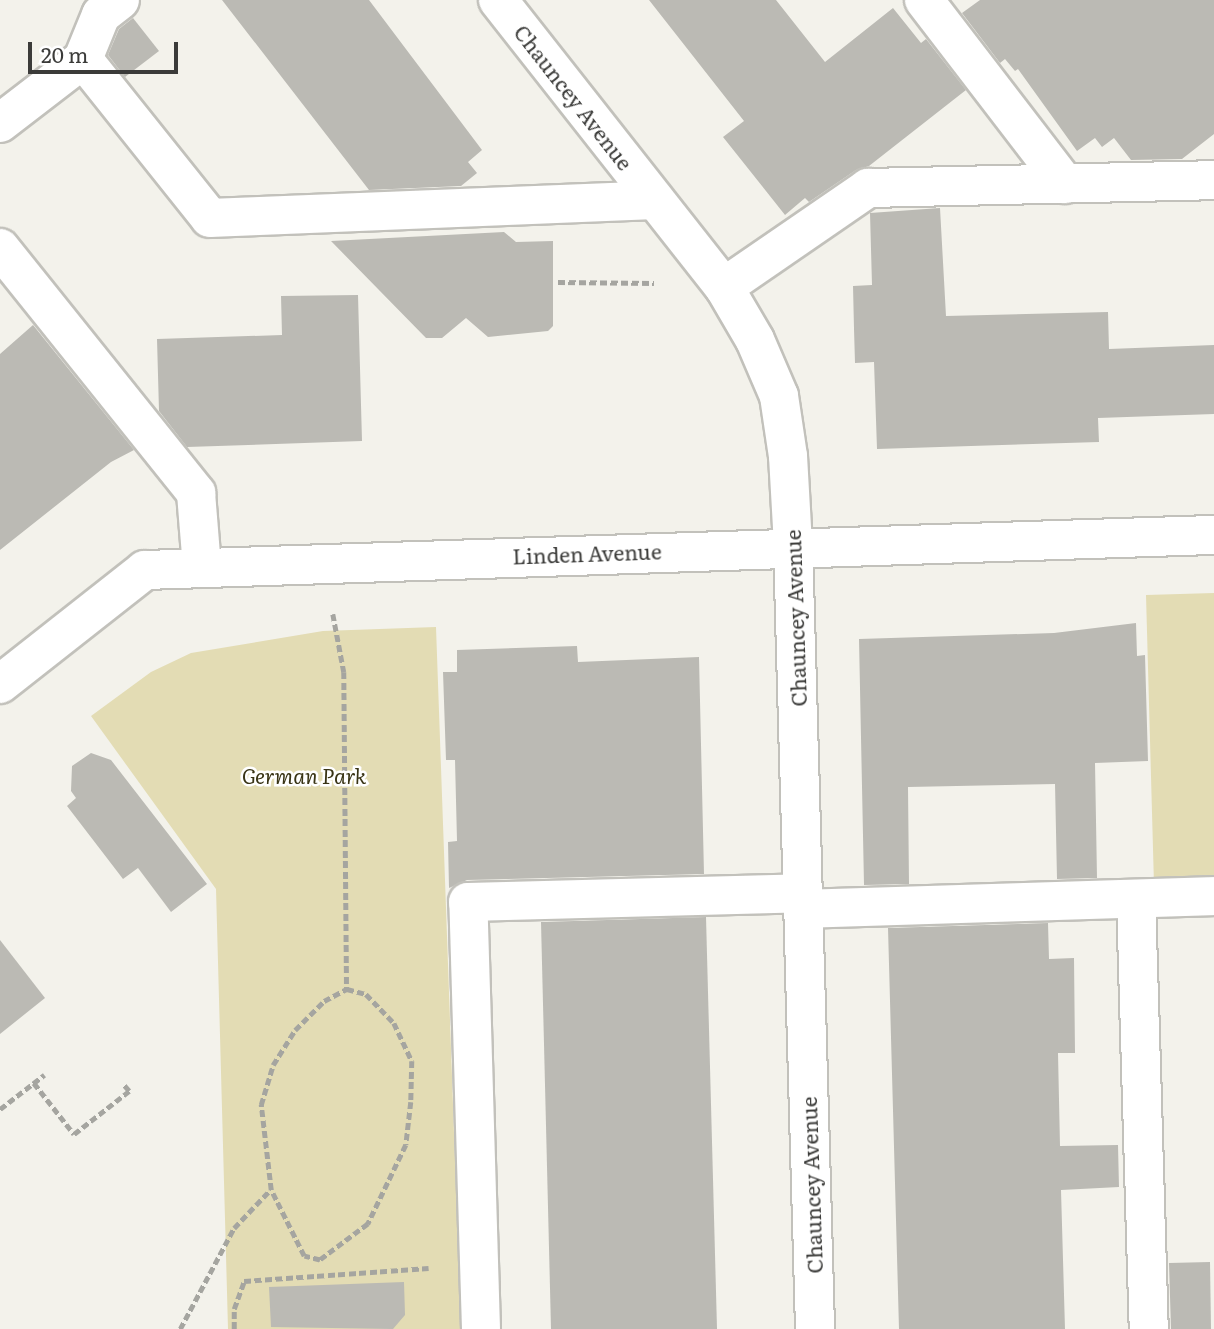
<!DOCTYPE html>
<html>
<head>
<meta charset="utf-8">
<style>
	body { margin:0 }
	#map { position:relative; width:1214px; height:1329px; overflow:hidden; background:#f3f2eb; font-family:Literata,serif }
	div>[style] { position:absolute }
	.green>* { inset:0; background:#e3dcb4 }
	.building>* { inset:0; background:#bbbab4 }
	.path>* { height:4.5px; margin-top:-2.25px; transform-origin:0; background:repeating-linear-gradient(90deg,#a5a5a0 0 7px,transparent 0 10.5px) }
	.roads { filter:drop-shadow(2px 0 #c2c1bb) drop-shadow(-2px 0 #c2c1bb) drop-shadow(0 2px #c2c1bb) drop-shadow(0 -2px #c2c1bb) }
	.minor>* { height:38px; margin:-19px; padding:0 19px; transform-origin:19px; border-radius:19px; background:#fff }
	span { translate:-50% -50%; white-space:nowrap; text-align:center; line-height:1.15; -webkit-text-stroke:5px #fff; paint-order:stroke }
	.street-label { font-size:21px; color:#3b3b39 }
	.park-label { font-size:21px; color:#393415; font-style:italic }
	.scale { position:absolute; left:28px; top:42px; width:150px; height:32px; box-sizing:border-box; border:4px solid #3b3b39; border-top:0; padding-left:9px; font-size:21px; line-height:24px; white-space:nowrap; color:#3b3b39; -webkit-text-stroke:5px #fff; paint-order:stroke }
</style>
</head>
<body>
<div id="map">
	<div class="green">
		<div style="clip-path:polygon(1214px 593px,1214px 883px,1154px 885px,1146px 595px)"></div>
		<div style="clip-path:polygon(436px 627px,461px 1329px,228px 1329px,216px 889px,91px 716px,151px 672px,191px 653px,323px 631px)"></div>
	</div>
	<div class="building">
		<div style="clip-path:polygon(222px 0,369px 0,482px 150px,468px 162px,477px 173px,461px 186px,369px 190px)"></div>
		<div style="clip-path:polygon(649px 0,776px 0,825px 62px,893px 8px,921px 43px,926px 39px,966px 90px,869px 166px,856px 170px,809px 202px,805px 198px,785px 215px,723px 137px,744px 121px)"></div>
		<div style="clip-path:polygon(980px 0,1214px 0,1214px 134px,1182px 159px,1131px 160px,1114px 138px,1102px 147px,1095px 138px,1077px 151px,1018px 69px,1015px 71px,1005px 59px,1000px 63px,962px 13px)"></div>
		<div style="clip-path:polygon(133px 18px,159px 51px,125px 77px,108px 55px,119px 29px)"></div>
		<div style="clip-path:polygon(940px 208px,946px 316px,1108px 312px,1109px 349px,1214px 345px,1214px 414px,1098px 418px,1099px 442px,877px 449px,874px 362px,855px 363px,854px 329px,853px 286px,872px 285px,870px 213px)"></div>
		<div style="clip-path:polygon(504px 232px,516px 242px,553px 241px,553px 326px,548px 331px,488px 337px,466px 318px,442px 338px,426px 338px,331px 241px)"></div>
		<div style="clip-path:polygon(358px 295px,362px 441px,187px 447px,159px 411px,157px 339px,282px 335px,281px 296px)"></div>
		<div style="clip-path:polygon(33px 325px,134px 450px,111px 462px,0 550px,0 354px)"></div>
		<div style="clip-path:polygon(1136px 623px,1137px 656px,1145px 655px,1148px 761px,1095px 763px,1097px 878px,1057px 879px,1055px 784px,908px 787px,909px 884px,864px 885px,859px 639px,1054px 633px)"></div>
		<div style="clip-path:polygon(577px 646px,578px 662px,699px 657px,704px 874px,467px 880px,449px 888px,448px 842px,457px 841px,455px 760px,446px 760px,443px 672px,457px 672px,457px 650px)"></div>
		<div style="clip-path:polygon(91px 753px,111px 760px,207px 884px,171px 912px,138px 868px,123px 879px,67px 806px,76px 798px,71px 791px,72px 766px)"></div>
		<div style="clip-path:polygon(706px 917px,717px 1329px,551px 1329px,541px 922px)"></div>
		<div style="clip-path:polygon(1048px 923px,1049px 959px,1074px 958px,1075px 1053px,1058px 1053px,1060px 1146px,1118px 1145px,1119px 1187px,1061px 1190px,1065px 1329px,899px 1329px,888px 928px)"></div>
		<div style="clip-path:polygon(0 940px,45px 998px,0 1034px)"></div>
		<div style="clip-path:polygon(1210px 1262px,1211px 1329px,1171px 1329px,1169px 1263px)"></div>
		<div style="clip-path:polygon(404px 1282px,405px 1315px,393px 1329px,271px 1327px,269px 1287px)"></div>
	</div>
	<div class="path">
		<div style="left:558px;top:282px;width:96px;rotate:0.6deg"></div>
		<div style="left:333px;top:614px;width:59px;rotate:79.3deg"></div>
		<div style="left:344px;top:672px;width:317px;rotate:89.5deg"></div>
		<div style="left:347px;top:989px;width:20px;rotate:15deg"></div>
		<div style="left:366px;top:994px;width:40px;rotate:46deg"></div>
		<div style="left:394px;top:1023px;width:42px;rotate:64.7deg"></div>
		<div style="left:412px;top:1061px;width:41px;rotate:91.4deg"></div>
		<div style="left:411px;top:1102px;width:43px;rotate:96.6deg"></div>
		<div style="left:406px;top:1145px;width:88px;rotate:115.7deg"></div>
		<div style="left:368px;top:1224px;width:60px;rotate:143.1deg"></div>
		<div style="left:320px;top:1260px;width:16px;rotate:-166deg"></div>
		<div style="left:304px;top:1256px;width:74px;rotate:-116.6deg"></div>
		<div style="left:271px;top:1190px;width:86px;rotate:-96.7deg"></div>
		<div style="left:261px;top:1105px;width:42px;rotate:-73.3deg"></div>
		<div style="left:273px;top:1065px;width:41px;rotate:-57.8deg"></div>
		<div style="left:295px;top:1030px;width:41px;rotate:-45deg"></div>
		<div style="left:324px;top:1001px;width:26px;rotate:-28deg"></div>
		<div style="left:34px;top:1083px;width:65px;rotate:51.9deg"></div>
		<div style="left:74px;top:1134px;width:70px;rotate:-38deg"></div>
		<div style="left:129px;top:1091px;width:9px;rotate:-131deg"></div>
		<div style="left:0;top:1109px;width:56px;rotate:-37.7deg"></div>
		<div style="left:180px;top:1329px;width:115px;rotate:-61.9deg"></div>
		<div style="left:234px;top:1228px;width:52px;rotate:-46.5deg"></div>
		<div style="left:234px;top:1329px;width:20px;rotate:-90deg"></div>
		<div style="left:234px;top:1309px;width:30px;rotate:-70deg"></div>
		<div style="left:244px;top:1281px;width:185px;rotate:-4deg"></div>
	</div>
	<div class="roads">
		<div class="minor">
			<div style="left:498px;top:0;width:365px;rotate:51.8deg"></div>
			<div style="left:724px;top:287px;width:61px;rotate:59.7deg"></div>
			<div style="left:755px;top:340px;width:61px;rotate:66.8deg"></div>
			<div style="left:779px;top:396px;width:61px;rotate:81.5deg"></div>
			<div style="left:788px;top:456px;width:89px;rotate:86.8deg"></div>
			<div style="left:793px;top:545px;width:784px;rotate:88.39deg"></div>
			<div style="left:924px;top:0;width:232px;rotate:52.5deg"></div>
			<div style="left:83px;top:59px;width:203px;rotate:51.4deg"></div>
			<div style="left:210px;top:218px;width:445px;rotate:-2.3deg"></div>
			<div style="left:0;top:123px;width:105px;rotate:-37.6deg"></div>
			<div style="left:83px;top:59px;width:48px;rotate:-67.8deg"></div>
			<div style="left:101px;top:15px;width:24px;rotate:-38deg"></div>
			<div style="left:0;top:248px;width:314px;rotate:51.3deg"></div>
			<div style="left:196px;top:493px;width:75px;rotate:85.4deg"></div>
			<div style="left:724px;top:287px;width:175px;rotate:-34.5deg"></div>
			<div style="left:868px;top:188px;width:346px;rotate:-1.3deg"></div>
			<div style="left:0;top:684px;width:184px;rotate:-38.2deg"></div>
			<div style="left:145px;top:570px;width:1070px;rotate:-1.88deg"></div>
			<div style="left:1136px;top:899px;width:430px;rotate:88.3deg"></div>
			<div style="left:803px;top:909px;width:411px;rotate:-1.8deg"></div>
			<div style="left:481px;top:1329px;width:427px;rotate:-91.7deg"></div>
			<div style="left:468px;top:902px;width:335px;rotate:-1.5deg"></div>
		</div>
	</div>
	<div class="street-label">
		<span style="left:574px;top:97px;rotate:52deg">Chauncey Avenue</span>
		<span style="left:587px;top:553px;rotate:-2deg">Linden Avenue</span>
		<span style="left:795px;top:618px;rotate:-92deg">Chauncey Avenue</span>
		<span style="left:811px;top:1185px;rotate:-92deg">Chauncey Avenue</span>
	</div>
	<div class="park-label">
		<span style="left:304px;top:775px">German Park</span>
	</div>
	<div class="scale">20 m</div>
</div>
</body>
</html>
